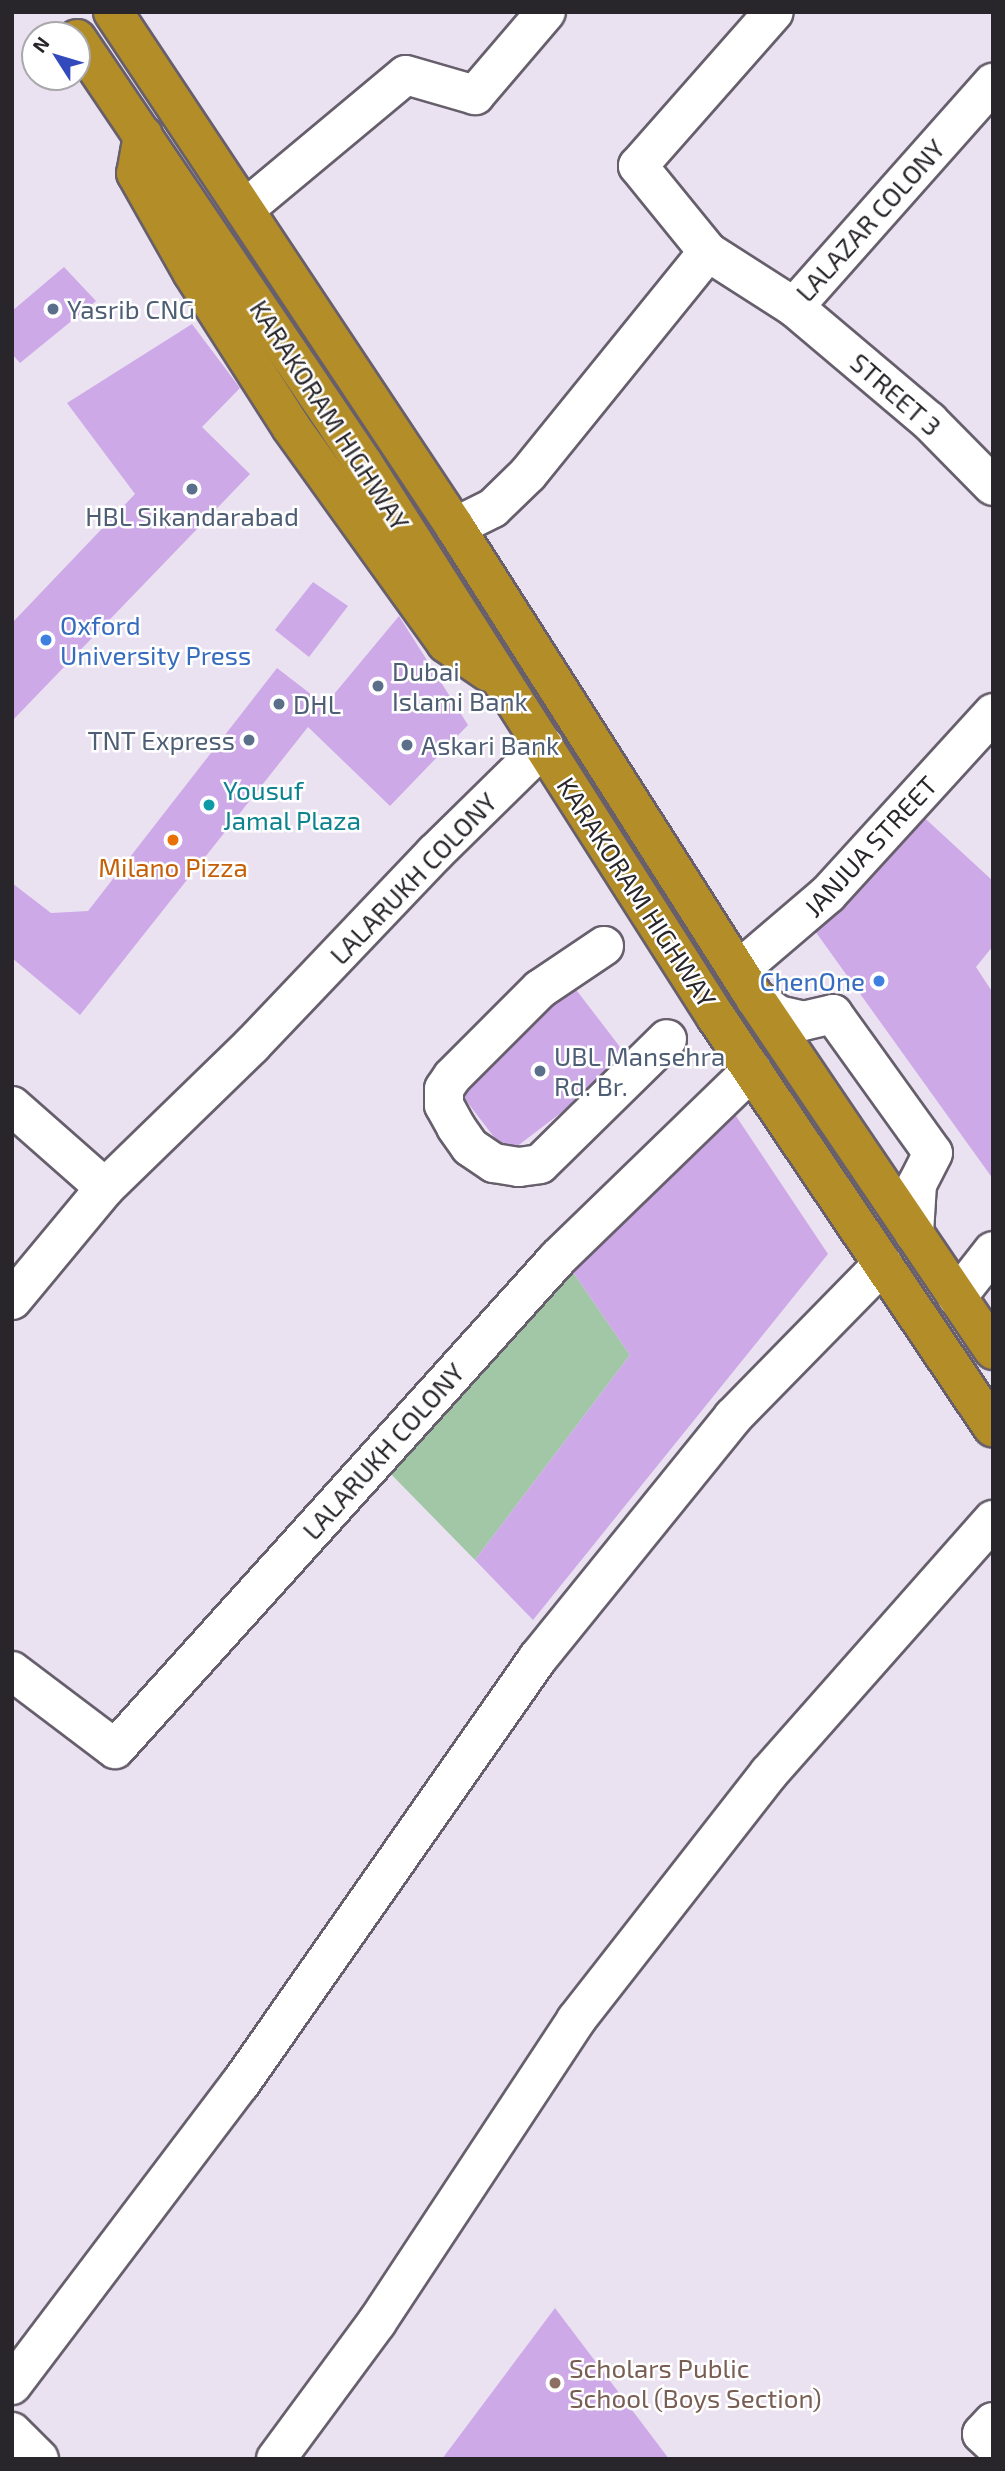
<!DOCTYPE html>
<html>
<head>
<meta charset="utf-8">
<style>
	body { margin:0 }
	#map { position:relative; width:1005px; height:2471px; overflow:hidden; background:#ebe2f1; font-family:"Exo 2",sans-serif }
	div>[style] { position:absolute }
	.green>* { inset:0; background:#a2c7a7 }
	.building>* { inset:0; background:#cea9e8 }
	.roads { filter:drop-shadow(2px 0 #675f6c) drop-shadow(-2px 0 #675f6c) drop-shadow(0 2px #675f6c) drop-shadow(0 -2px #675f6c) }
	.minor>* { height:38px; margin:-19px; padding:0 19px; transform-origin:19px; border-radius:19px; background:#fff }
	.highway>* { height:38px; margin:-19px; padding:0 19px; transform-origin:19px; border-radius:19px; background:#b38d27 }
	.dots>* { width:19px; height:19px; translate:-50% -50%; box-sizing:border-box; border:4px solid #fff; border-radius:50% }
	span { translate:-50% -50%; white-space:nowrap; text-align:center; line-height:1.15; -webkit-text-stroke:5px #fff; paint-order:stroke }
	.street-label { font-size:26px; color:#29262b }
	.service-label { font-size:26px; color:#4e5e75 }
	.left { translate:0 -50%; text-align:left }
	.right { translate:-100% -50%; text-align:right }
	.shop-label { font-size:26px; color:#366cbe }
	.culture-label { font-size:26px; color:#0d838f }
	.food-label { font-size:26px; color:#c56008 }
	.education-label { font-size:26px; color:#785e54 }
	.frame { position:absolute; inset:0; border:14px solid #29262b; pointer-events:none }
	.north { position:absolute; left:21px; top:21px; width:70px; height:70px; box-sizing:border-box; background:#fff; border:2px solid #a9a8aa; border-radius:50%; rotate:307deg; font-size:19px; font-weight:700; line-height:28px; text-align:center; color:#29262b }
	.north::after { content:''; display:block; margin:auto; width:24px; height:32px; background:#334abc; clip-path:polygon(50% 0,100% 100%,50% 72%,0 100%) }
</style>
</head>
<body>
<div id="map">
	<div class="green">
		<div style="clip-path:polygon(564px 1259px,630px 1355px,475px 1560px,386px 1469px)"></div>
	</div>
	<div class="building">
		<div style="clip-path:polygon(64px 267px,96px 301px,20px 363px,12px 354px,12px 311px)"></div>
		<div style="clip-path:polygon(192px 324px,240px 388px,202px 427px,250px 474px,12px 721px,12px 623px,135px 494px,67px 403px)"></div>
		<div style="clip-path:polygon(313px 582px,348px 606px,309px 657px,275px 630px)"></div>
		<div style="clip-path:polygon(399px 616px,468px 725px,390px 806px,308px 727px,80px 1015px,12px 958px,12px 883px,51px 913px,88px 911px,277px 668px,325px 705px)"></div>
		<div style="clip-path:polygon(916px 810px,993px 881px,993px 946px,976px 967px,993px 993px,993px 1179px,815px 931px)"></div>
		<div style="clip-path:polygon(574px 987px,630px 1060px,507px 1154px,451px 1081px)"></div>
		<div style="clip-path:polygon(714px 1083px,828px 1254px,533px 1620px,475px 1560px,630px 1355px,564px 1259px)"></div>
		<div style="clip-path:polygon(555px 2308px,669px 2459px,442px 2459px)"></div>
	</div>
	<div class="roads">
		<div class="minor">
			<div style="left:245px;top:209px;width:209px;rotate:-39.8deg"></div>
			<div style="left:406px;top:75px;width:72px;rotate:16.2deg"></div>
			<div style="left:475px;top:95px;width:109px;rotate:-49.5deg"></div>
			<div style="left:708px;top:252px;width:111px;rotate:-129.1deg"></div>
			<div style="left:638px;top:166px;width:205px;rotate:-48.6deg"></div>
			<div style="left:794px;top:307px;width:177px;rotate:40.2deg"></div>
			<div style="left:929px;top:421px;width:91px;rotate:45.4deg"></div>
			<div style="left:455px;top:527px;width:42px;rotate:-26.6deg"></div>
			<div style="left:493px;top:508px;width:49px;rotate:-44.2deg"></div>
			<div style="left:528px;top:474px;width:286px;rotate:-51deg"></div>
			<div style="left:708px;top:252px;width:102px;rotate:32.6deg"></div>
			<div style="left:794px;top:307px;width:300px;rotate:-48.4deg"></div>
			<div style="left:604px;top:946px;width:77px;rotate:146.1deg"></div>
			<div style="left:540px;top:989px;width:124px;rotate:135deg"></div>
			<div style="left:452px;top:1077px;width:14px;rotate:124deg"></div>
			<div style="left:444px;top:1089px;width:16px;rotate:90deg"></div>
			<div style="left:444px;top:1105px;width:25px;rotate:61deg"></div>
			<div style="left:456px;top:1127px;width:24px;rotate:55deg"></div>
			<div style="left:470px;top:1147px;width:29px;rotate:34deg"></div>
			<div style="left:494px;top:1163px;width:25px;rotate:9deg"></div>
			<div style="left:519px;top:1167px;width:21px;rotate:-8deg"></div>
			<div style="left:540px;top:1164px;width:178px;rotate:-44.5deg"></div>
			<div style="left:739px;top:970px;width:117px;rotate:-40.5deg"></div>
			<div style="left:828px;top:894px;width:245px;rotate:-47.6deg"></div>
			<div style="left:755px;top:998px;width:29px;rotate:36deg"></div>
			<div style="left:778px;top:1015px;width:26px;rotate:13deg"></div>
			<div style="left:803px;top:1021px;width:31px;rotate:-13deg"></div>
			<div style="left:833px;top:1014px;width:171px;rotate:54.3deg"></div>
			<div style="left:933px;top:1153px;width:35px;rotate:117deg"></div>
			<div style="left:917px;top:1184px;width:49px;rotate:93.5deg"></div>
			<div style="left:12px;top:1106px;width:124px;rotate:41.4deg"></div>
			<div style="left:957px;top:1297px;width:58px;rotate:-52deg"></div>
			<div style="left:12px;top:1300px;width:146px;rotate:-50.3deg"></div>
			<div style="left:105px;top:1188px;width:205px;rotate:-44.2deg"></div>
			<div style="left:252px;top:1045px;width:265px;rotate:-46.4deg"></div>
			<div style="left:435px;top:853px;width:153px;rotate:-44.5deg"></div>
			<div style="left:12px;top:1671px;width:129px;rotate:37.1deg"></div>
			<div style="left:115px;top:1749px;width:661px;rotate:-47.94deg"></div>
			<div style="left:558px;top:1258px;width:270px;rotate:-44.1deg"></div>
			<div style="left:12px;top:2385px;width:378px;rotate:-52.9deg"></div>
			<div style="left:240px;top:2084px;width:520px;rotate:-55.03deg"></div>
			<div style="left:538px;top:1658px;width:310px;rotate:-51deg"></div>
			<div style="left:733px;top:1417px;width:214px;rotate:-45.6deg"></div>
			<div style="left:993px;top:2422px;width:16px;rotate:133deg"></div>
			<div style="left:982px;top:2434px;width:15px;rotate:42deg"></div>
			<div style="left:12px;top:2432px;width:38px;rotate:45deg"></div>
			<div style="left:276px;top:2459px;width:170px;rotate:-53.6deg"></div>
			<div style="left:377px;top:2322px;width:362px;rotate:-56.6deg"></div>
			<div style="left:576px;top:2020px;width:313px;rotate:-52deg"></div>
			<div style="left:769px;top:1773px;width:338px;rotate:-48.5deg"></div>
		</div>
		<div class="highway">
			<div style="left:113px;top:12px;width:618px;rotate:56.41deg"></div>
			<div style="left:455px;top:527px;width:558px;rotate:57.51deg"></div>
			<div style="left:755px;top:998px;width:425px;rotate:55.9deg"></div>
			<div style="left:77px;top:39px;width:511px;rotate:56deg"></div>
			<div style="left:363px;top:463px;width:657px;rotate:57.5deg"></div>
			<div style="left:716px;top:1017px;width:495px;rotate:56deg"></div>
			<div style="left:143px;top:135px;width:39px;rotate:100deg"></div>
			<div style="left:136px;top:173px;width:114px;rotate:60.5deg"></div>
			<div style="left:192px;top:272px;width:184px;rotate:57.4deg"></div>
			<div style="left:291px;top:427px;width:266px;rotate:54.3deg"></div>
			<div style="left:446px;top:643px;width:51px;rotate:34.6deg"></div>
		</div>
	</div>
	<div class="dots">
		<div style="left:53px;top:309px;background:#5c6f8a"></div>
		<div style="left:192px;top:489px;background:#5c6f8a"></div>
		<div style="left:46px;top:640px;background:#3f7fe0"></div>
		<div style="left:378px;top:686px;background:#5c6f8a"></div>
		<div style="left:279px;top:704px;background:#5c6f8a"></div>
		<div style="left:249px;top:740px;background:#5c6f8a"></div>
		<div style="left:407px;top:745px;background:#5c6f8a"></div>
		<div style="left:209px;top:805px;background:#0f9aa8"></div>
		<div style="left:173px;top:840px;background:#e8710a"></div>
		<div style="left:879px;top:981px;background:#3f7fe0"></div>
		<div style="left:540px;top:1071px;background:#5c6f8a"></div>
		<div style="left:555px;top:2383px;background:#8d6e63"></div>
	</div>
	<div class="street-label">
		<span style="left:870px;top:220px;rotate:-48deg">LALAZAR COLONY</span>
		<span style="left:896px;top:394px;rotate:41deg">STREET 3</span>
		<span style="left:330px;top:415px;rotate:57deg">KARAKORAM HIGHWAY</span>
		<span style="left:870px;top:846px;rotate:-47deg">JANJUA STREET</span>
		<span style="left:413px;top:878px;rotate:-46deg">LALARUKH COLONY</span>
		<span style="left:637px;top:892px;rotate:57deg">KARAKORAM HIGHWAY</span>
		<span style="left:383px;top:1451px;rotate:-48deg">LALARUKH COLONY</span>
	</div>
	<div class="service-label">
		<span class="left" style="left:67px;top:309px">Yasrib CNG</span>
		<span style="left:192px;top:516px">HBL Sikandarabad</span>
		<span class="left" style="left:392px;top:686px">Dubai<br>Islami Bank</span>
		<span class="left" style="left:293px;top:704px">DHL</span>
		<span class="right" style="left:235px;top:740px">TNT Express</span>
		<span class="left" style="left:421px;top:745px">Askari Bank</span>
		<span class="left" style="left:554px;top:1071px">UBL Mansehra<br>Rd. Br.</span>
	</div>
	<div class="shop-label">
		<span class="left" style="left:60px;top:640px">Oxford<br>University Press</span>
		<span class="right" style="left:865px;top:981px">ChenOne</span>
	</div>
	<div class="culture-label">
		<span class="left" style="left:223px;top:805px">Yousuf<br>Jamal Plaza</span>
	</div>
	<div class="food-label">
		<span style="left:173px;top:867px">Milano Pizza</span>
	</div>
	<div class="education-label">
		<span class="left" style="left:569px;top:2383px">Scholars Public<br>School (Boys Section)</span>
	</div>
	<div class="frame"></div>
	<div class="north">N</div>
</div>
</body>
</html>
